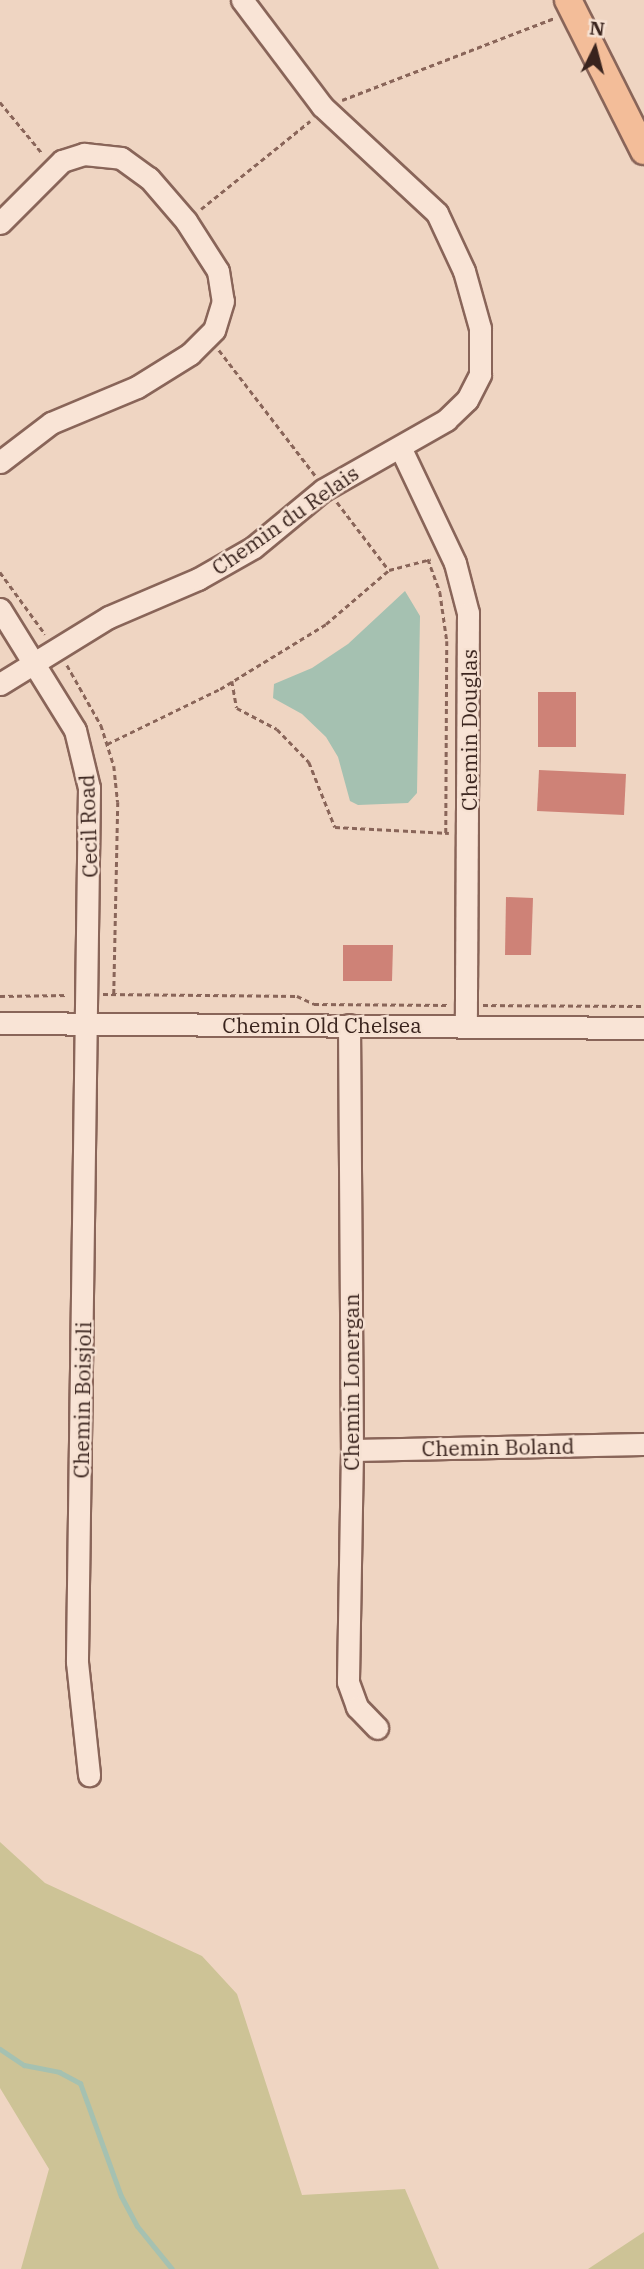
<!DOCTYPE html>
<html>
<head>
<meta charset="utf-8">
<style>
	body { margin:0 }
	#map { position:relative; width:644px; height:2269px; overflow:hidden; background:#efd5c2; font-family:"IBM Plex Serif",serif }
	div>[style] { position:absolute }
	.green>* { inset:0; background:#cdc396 }
	.water>* { inset:0; background:#a5c1b1 }
	.stream>* { height:5px; margin:-2.5px; padding:0 2.5px; transform-origin:2.5px; border-radius:2.5px; background:#a5c1b1 }
	.building>* { inset:0; background:#ce8277 }
	.path>* { height:2.5px; margin-top:-1.25px; transform-origin:0; background:repeating-linear-gradient(90deg,#896559 0 5px,transparent 0 8.5px) }
	.roads { filter:drop-shadow(2px 0 #896559) drop-shadow(-2px 0 #896559) drop-shadow(0 2px #896559) drop-shadow(0 -2px #896559) }
	.minor>* { height:21px; margin:-10.5px; padding:0 10.5px; transform-origin:10.5px; border-radius:10.5px; background:#f9e4d6 }
	.major>* { height:26px; margin:-13px; padding:0 13px; transform-origin:13px; border-radius:13px; background:#f3bd99 }
	span { translate:-50% -50%; white-space:nowrap; text-align:center; line-height:1.15; -webkit-text-stroke:5px #f6e1d2; paint-order:stroke }
	.street-label { font-size:21px; color:#39231d }
	.north { position:absolute; left:560px; top:14px; width:70px; height:70px; -webkit-text-stroke:5px #f6e1d2; paint-order:stroke; rotate:6deg; font-size:19px; font-weight:700; line-height:28px; text-align:center; color:#39231d }
	.north::after { content:''; display:block; margin:auto; width:24px; height:32px; background:#39231d; clip-path:polygon(50% 0,100% 100%,50% 72%,0 100%) }
</style>
</head>
<body>
<div id="map">
	<div class="green">
		<div style="clip-path:polygon(0 1842px,45px 1883px,202px 1956px,237px 1994px,302px 2195px,405px 2189px,439px 2269px,21px 2269px,49px 2169px,0 2088px)"></div>
		<div style="clip-path:polygon(644px 2227px,644px 2269px,588px 2269px,644px 2232px)"></div>
	</div>
	<div class="water">
		<div style="clip-path:polygon(405px 591px,420px 616px,417px 793px,408px 803px,358px 805px,350px 801px,338px 757px,326px 737px,302px 714px,273px 698px,274px 684px,312px 668px,348px 644px)"></div>
	</div>
	<div class="stream">
		<div style="left:0;top:2049px;width:29px;rotate:34deg"></div>
		<div style="left:24px;top:2065px;width:36px;rotate:11deg"></div>
		<div style="left:59px;top:2072px;width:24px;rotate:28deg"></div>
		<div style="left:80px;top:2083px;width:120px;rotate:70.1deg"></div>
		<div style="left:121px;top:2196px;width:34px;rotate:62deg"></div>
		<div style="left:137px;top:2226px;width:55px;rotate:50.9deg"></div>
	</div>
	<div class="building">
		<div style="clip-path:polygon(538px 692px,576px 692px,576px 747px,538px 747px)"></div>
		<div style="clip-path:polygon(539px 770px,626px 774px,624px 815px,537px 811px)"></div>
		<div style="clip-path:polygon(506px 897px,533px 898px,531px 955px,505px 955px)"></div>
		<div style="clip-path:polygon(343px 945px,393px 945px,392px 981px,343px 981px)"></div>
	</div>
	<div class="path">
		<div style="left:342px;top:100px;width:227px;rotate:-21.1deg"></div>
		<div style="left:0;top:102px;width:66px;rotate:50.5deg"></div>
		<div style="left:201px;top:209px;width:140px;rotate:-38.9deg"></div>
		<div style="left:219px;top:350px;width:158px;rotate:52.5deg"></div>
		<div style="left:337px;top:502px;width:84px;rotate:52.7deg"></div>
		<div style="left:428px;top:559px;width:35px;rotate:70deg"></div>
		<div style="left:440px;top:592px;width:49px;rotate:81.9deg"></div>
		<div style="left:447px;top:641px;width:192px;rotate:90.3deg"></div>
		<div style="left:0;top:572px;width:77px;rotate:54deg"></div>
		<div style="left:67px;top:665px;width:69px;rotate:60.5deg"></div>
		<div style="left:101px;top:725px;width:43px;rotate:72.4deg"></div>
		<div style="left:114px;top:766px;width:36px;rotate:84deg"></div>
		<div style="left:118px;top:802px;width:192px;rotate:91.2deg"></div>
		<div style="left:232px;top:681px;width:27px;rotate:80deg"></div>
		<div style="left:237px;top:708px;width:45px;rotate:27.7deg"></div>
		<div style="left:277px;top:729px;width:46px;rotate:45.9deg"></div>
		<div style="left:309px;top:762px;width:70px;rotate:68.2deg"></div>
		<div style="left:335px;top:827px;width:114px;rotate:3deg"></div>
		<div style="left:107px;top:744px;width:126px;rotate:-26deg"></div>
		<div style="left:220px;top:689px;width:124px;rotate:-31.5deg"></div>
		<div style="left:326px;top:624px;width:83px;rotate:-40.6deg"></div>
		<div style="left:389px;top:570px;width:43px;rotate:-14.7deg"></div>
		<div style="left:103px;top:994px;width:194px;rotate:0.6deg"></div>
		<div style="left:297px;top:996px;width:19px;rotate:25deg"></div>
		<div style="left:314px;top:1004px;width:134px;rotate:0.4deg"></div>
		<div style="left:0;top:996px;width:68px;rotate:-0.8deg"></div>
		<div style="left:483px;top:1005px;width:161px;rotate:0.4deg"></div>
	</div>
	<div class="roads">
		<div class="minor">
			<div style="left:0;top:223px;width:88px;rotate:-45deg"></div>
			<div style="left:62px;top:161px;width:23px;rotate:-18deg"></div>
			<div style="left:84px;top:154px;width:37px;rotate:6deg"></div>
			<div style="left:121px;top:158px;width:34px;rotate:36deg"></div>
			<div style="left:149px;top:178px;width:57px;rotate:49.3deg"></div>
			<div style="left:186px;top:221px;width:59px;rotate:57.4deg"></div>
			<div style="left:218px;top:271px;width:30px;rotate:81deg"></div>
			<div style="left:223px;top:301px;width:30px;rotate:107deg"></div>
			<div style="left:214px;top:330px;width:34px;rotate:135deg"></div>
			<div style="left:190px;top:354px;width:62px;rotate:148.1deg"></div>
			<div style="left:137px;top:387px;width:93px;rotate:157.3deg"></div>
			<div style="left:51px;top:423px;width:64px;rotate:142.6deg"></div>
			<div style="left:400px;top:447px;width:128px;rotate:64.6deg"></div>
			<div style="left:455px;top:563px;width:52px;rotate:75.4deg"></div>
			<div style="left:468px;top:613px;width:414px;rotate:90.3deg"></div>
			<div style="left:0;top:609px;width:142px;rotate:58.2deg"></div>
			<div style="left:75px;top:730px;width:60px;rotate:76.4deg"></div>
			<div style="left:89px;top:788px;width:874px;rotate:90.79deg"></div>
			<div style="left:77px;top:1662px;width:114px;rotate:83.9deg"></div>
			<div style="left:0;top:684px;width:128px;rotate:-31.6deg"></div>
			<div style="left:109px;top:617px;width:97px;rotate:-23.1deg"></div>
			<div style="left:198px;top:579px;width:64px;rotate:-29.7deg"></div>
			<div style="left:254px;top:547px;width:89px;rotate:-39.6deg"></div>
			<div style="left:323px;top:490px;width:142px;rotate:-29.6deg"></div>
			<div style="left:446px;top:420px;width:29px;rotate:-44deg"></div>
			<div style="left:467px;top:400px;width:29px;rotate:-63deg"></div>
			<div style="left:480px;top:374px;width:46px;rotate:-90deg"></div>
			<div style="left:480px;top:328px;width:59px;rotate:-105.7deg"></div>
			<div style="left:464px;top:271px;width:64px;rotate:-115deg"></div>
			<div style="left:437px;top:213px;width:157px;rotate:-137.1deg"></div>
			<div style="left:322px;top:106px;width:133px;rotate:-127deg"></div>
			<div style="left:0;top:1023px;width:644px;rotate:0.44deg"></div>
			<div style="left:349px;top:1025px;width:425px;rotate:89.6deg"></div>
			<div style="left:352px;top:1450px;width:232px;rotate:91deg"></div>
			<div style="left:348px;top:1682px;width:27px;rotate:70deg"></div>
			<div style="left:357px;top:1707px;width:29px;rotate:46deg"></div>
			<div style="left:352px;top:1450px;width:292px;rotate:-1.2deg"></div>
		</div>
		<div class="major">
			<div style="left:568px;top:0;width:169px;rotate:63.3deg"></div>
		</div>
	</div>
	<div class="street-label">
		<span style="left:285px;top:520px;rotate:-35deg">Chemin du Relais</span>
		<span style="left:469px;top:730px;rotate:-90deg">Chemin Douglas</span>
		<span style="left:88px;top:826px;rotate:-92deg">Cecil Road</span>
		<span style="left:322px;top:1025px">Chemin Old Chelsea</span>
		<span style="left:351px;top:1382px;rotate:-90deg">Chemin Lonergan</span>
		<span style="left:82px;top:1400px;rotate:-89deg">Chemin Boisjoli</span>
		<span style="left:498px;top:1447px;rotate:-1deg">Chemin Boland</span>
	</div>
	<div class="north">N</div>
</div>
</body>
</html>
